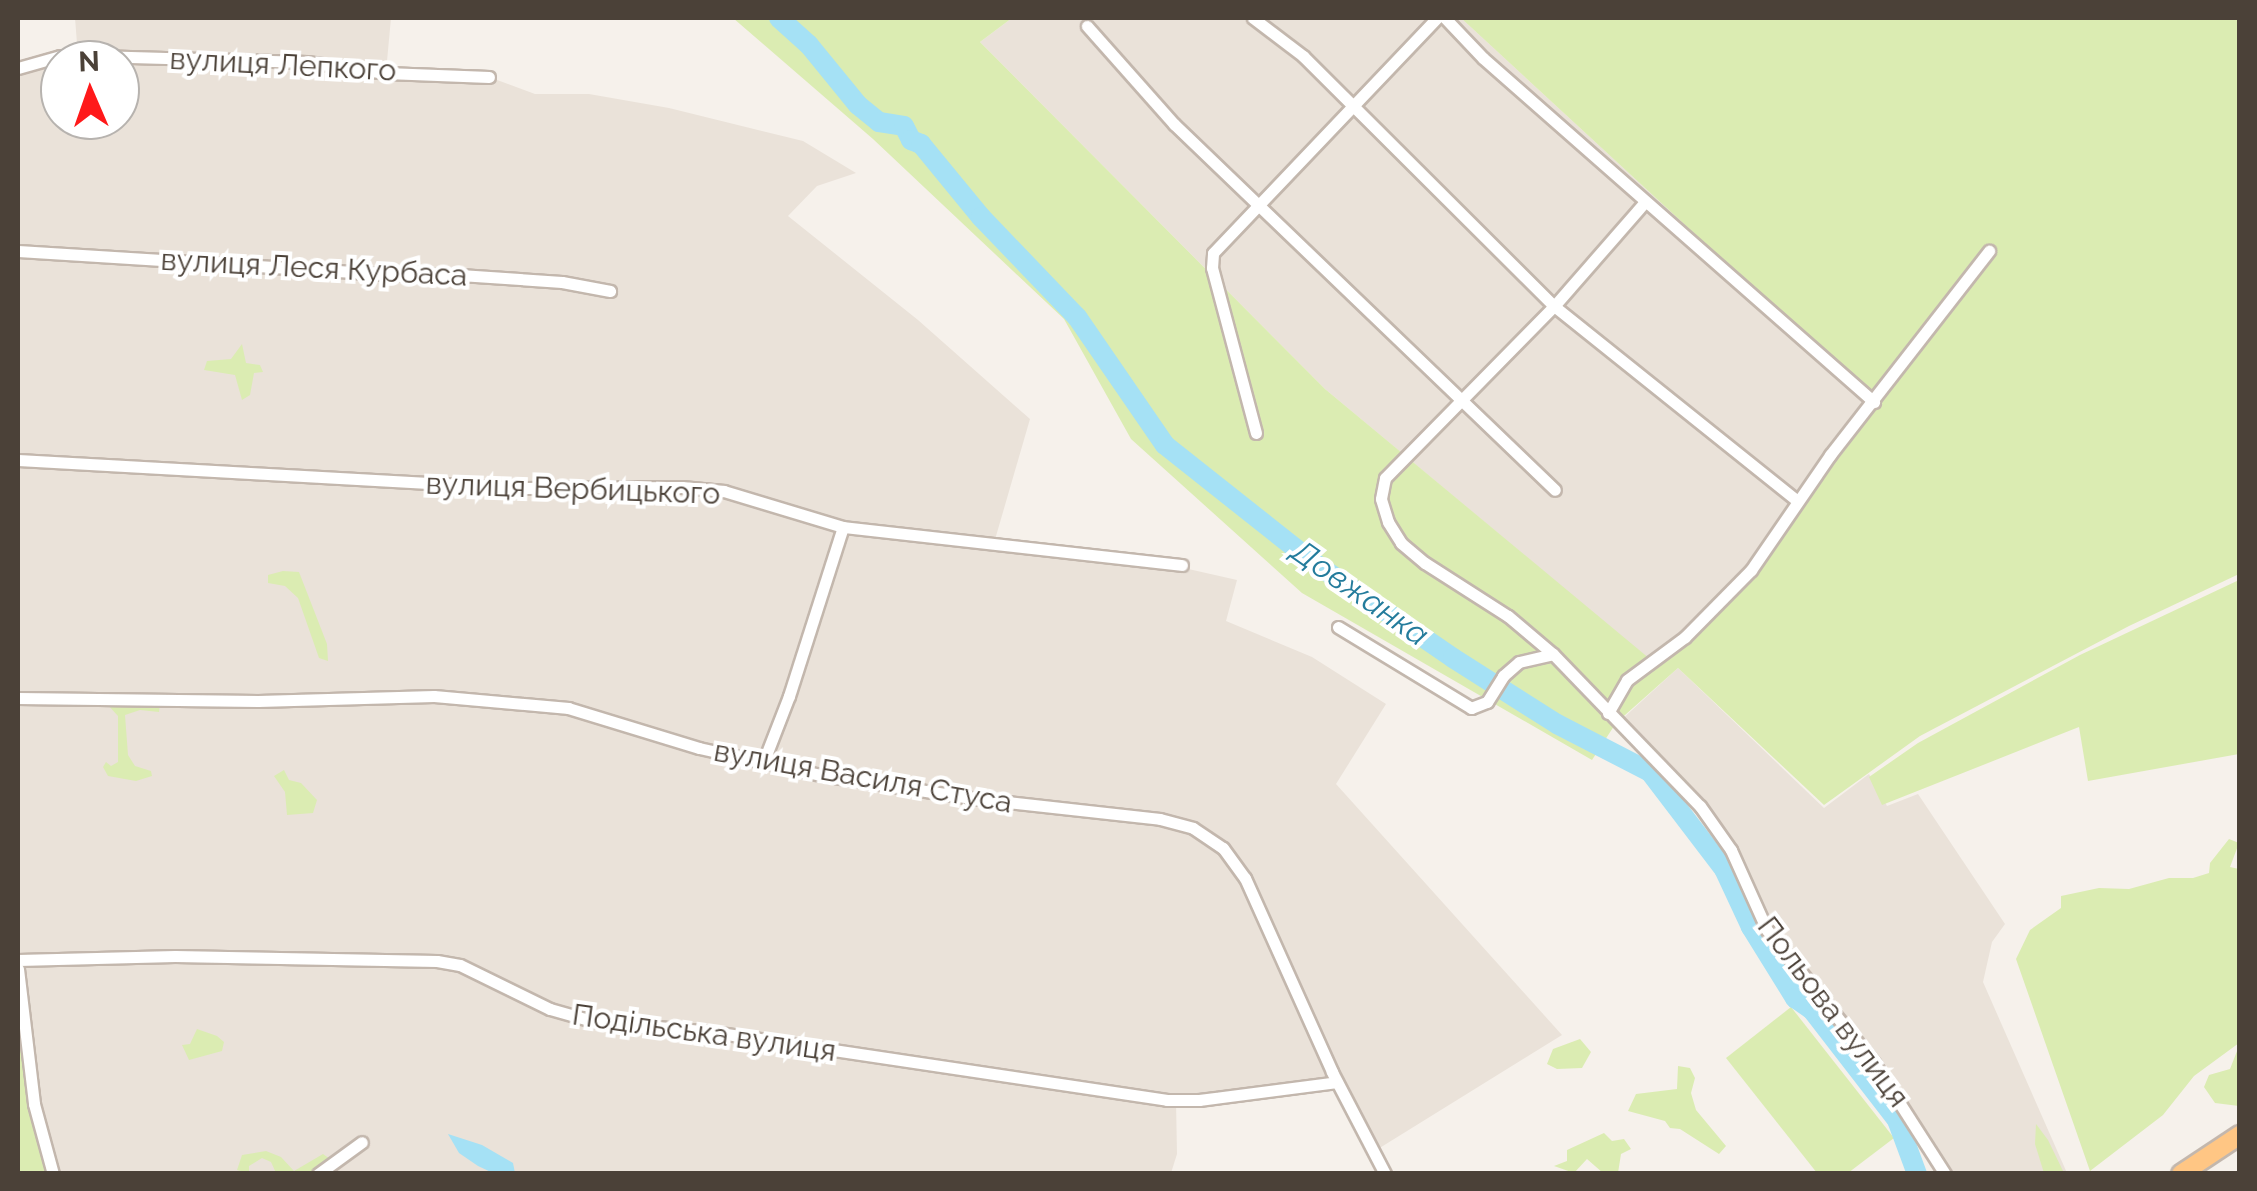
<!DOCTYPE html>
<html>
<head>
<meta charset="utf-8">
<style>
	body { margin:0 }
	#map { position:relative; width:2257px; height:1191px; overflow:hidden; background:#f6f1eb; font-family:Raleway,sans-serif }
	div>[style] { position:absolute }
	.residential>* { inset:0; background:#eae2d9 }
	.green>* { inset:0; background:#dbecb2 }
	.water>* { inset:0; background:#a5e1f5 }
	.river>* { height:20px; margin:-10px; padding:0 10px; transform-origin:10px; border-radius:10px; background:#a5e1f5 }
	.roads { filter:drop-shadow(2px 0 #c3b7ad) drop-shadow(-2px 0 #c3b7ad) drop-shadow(0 2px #c3b7ad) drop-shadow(0 -2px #c3b7ad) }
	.minor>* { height:11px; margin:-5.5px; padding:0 5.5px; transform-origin:5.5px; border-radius:5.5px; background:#fff }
	.trunk>* { height:18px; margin:-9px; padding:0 9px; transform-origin:9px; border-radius:9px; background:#ffc684 }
	span { translate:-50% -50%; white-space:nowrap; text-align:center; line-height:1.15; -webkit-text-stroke:8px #fff; paint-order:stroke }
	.street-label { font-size:30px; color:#4b4138 }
	.water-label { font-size:32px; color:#247c9c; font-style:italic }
	.frame { position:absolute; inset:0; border:20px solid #4b4138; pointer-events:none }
	.north { position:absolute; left:40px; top:40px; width:100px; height:100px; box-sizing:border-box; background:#fff; border:2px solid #b7b3af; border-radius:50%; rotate:358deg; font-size:28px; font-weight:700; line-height:40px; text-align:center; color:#4b4138 }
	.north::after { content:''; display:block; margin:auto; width:35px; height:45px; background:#ff191a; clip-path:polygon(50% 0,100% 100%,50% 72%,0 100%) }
</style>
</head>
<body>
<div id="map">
	<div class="residential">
		<div style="clip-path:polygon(evenodd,75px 18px,391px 18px,386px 72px,489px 77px,535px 94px,589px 94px,669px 108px,803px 141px,856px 173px,817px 186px,788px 216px,918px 320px,1030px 419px,994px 543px,1184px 568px,1237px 580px,1226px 621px,1312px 657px,1386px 704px,1336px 784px,1562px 1035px,1378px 1149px,1338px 1077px,1176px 1101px,1177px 1154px,1171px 1173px,53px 1173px,18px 969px,18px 68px,78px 56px,75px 18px,60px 60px,120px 60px,120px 120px,60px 120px,60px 60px)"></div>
		<div style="clip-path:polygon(1012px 18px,1461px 18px,1879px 404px,1715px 615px,1656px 665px,1325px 389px,980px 42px)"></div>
		<div style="clip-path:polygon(1678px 668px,1824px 808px,1869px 774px,1887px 806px,1918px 794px,2005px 924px,1992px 942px,1983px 982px,2067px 1173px,1945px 1173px,1908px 1112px,1788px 960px,1719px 830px,1620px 721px)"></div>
	</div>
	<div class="green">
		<div style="clip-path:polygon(733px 18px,1012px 18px,980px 42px,1325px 389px,1656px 664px,1715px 615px,1764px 558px,1879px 404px,1461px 18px,2239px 18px,2239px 574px,2129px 626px,1920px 736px,1824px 805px,1678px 668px,1616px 723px,1592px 760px,1302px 593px,1131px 439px,1064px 319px,873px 139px)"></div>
		<div style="clip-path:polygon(242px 344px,246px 363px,260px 365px,263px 372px,254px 373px,250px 395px,242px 400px,235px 375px,204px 370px,207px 361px,231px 359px)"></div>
		<div style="clip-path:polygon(283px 571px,299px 572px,327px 644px,328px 661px,319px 658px,298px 598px,285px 586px,268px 583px,268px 575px)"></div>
		<div style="clip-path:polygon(2239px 580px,2239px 754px,2088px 781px,2079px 727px,1882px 805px,1869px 777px,1918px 743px,2080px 655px)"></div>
		<div style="clip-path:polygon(107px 704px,160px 704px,159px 712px,140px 710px,125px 715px,128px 755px,135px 766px,151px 771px,152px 776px,136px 781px,108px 776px,103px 767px,106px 762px,111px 766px,118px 762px,118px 716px)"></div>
		<div style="clip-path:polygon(284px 770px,289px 780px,301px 783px,317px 800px,313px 813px,287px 815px,285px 792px,274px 776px)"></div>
		<div style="clip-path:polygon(2229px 839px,2239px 843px,2230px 867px,2239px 869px,2239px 1043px,2194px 1076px,2163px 1115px,2090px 1171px,2016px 959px,2030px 930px,2061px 908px,2061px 896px,2099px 888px,2129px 889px,2169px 878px,2193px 878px,2209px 873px,2210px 863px)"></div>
		<div style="clip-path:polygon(1791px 1007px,1894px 1138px,1848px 1173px,1817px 1173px,1726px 1058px)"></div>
		<div style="clip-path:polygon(18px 1012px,26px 1092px,50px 1173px,18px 1173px)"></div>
		<div style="clip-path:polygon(197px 1029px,217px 1036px,224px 1042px,222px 1051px,189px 1060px,182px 1045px,190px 1044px)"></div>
		<div style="clip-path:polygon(1580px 1039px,1591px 1052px,1582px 1068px,1557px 1069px,1547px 1064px,1553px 1049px)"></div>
		<div style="clip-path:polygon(2239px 1046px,2239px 1106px,2215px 1103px,2204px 1087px,2209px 1075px,2230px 1069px)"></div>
		<div style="clip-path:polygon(1678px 1066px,1690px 1068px,1695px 1078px,1691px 1093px,1696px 1110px,1726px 1146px,1719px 1154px,1680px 1129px,1670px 1128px,1665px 1121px,1628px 1111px,1636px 1094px,1677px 1089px)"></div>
		<div style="clip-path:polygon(2036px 1124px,2048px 1140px,2064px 1173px,2044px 1173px,2035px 1144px)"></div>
		<div style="clip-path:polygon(1604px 1133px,1612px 1141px,1624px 1139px,1631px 1149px,1621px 1154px,1618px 1173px,1603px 1173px,1587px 1159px,1574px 1173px,1554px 1166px,1567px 1161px,1567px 1150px)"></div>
		<div style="clip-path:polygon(266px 1151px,281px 1157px,294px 1171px,323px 1154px,330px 1159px,309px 1173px,276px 1173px,271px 1162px,262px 1158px,249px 1166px,249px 1173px,237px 1170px,242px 1155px)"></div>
	</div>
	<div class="water">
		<div style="clip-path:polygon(448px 1134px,482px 1145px,513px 1163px,515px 1173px,493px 1173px,478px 1166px,459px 1153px)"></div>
	</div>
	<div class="river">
		<div style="left:779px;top:18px;width:40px;rotate:42deg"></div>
		<div style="left:809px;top:45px;width:77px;rotate:50.8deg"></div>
		<div style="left:858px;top:105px;width:27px;rotate:39deg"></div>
		<div style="left:879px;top:122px;width:25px;rotate:9deg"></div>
		<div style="left:904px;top:126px;width:16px;rotate:63deg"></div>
		<div style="left:911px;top:140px;width:11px;rotate:22deg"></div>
		<div style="left:921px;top:144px;width:94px;rotate:50.6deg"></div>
		<div style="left:981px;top:217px;width:139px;rotate:46.2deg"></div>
		<div style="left:1077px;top:317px;width:155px;rotate:55.5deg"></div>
		<div style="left:1165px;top:445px;width:185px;rotate:38.4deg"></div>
		<div style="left:1310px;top:560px;width:173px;rotate:34.4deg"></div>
		<div style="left:1453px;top:658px;width:123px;rotate:32.4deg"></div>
		<div style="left:1557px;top:724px;width:105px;rotate:27.3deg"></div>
		<div style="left:1650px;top:772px;width:122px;rotate:52.7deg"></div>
		<div style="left:1724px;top:869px;width:64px;rotate:65deg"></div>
		<div style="left:1751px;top:927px;width:84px;rotate:58.2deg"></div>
		<div style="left:1795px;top:998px;width:21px;rotate:35deg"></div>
		<div style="left:1812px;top:1010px;width:139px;rotate:52.3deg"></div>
		<div style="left:1897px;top:1120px;width:58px;rotate:69.7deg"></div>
	</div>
	<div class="roads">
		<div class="minor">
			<div style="left:1253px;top:18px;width:63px;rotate:37.2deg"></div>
			<div style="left:1303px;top:56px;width:354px;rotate:44.9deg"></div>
			<div style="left:1554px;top:306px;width:312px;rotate:38.7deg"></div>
			<div style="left:1445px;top:18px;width:55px;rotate:46.5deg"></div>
			<div style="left:1483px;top:58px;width:521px;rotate:41.34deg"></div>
			<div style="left:1087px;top:26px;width:131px;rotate:48.4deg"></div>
			<div style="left:1174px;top:124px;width:528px;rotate:43.85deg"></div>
			<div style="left:18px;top:68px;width:44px;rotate:-15.9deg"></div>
			<div style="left:60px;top:56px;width:35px"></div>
			<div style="left:95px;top:56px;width:212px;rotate:1.6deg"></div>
			<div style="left:307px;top:62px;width:80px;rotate:7.9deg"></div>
			<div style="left:386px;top:73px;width:103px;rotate:2.2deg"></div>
			<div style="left:1644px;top:203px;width:137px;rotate:131.1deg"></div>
			<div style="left:1554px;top:306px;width:241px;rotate:134.5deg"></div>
			<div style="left:1385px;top:478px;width:21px;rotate:101deg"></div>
			<div style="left:1381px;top:499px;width:24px;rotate:73deg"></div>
			<div style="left:1388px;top:522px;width:25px;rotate:58deg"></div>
			<div style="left:1401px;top:543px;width:31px;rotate:40deg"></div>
			<div style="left:1425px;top:563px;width:98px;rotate:32.6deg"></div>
			<div style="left:1508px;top:616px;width:59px;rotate:40.2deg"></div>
			<div style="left:1553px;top:654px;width:211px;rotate:46deg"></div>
			<div style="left:1700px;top:806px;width:54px;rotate:54.8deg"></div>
			<div style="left:1731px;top:850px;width:88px;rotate:65.8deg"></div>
			<div style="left:1767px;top:930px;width:171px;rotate:51.2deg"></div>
			<div style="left:1874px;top:1063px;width:132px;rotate:57.4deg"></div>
			<div style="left:18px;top:251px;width:364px;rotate:3.6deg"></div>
			<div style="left:381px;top:274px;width:79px;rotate:0.7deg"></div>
			<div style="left:460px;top:275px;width:102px;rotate:3.9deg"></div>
			<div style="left:562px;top:282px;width:49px;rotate:10.6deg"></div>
			<div style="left:1256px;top:433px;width:171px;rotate:-104.9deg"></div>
			<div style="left:1212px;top:268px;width:15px;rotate:-86deg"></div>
			<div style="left:1213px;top:253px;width:325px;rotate:-46.4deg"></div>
			<div style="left:18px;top:460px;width:496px;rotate:3.2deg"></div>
			<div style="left:513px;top:488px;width:169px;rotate:-0.3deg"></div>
			<div style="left:682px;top:487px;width:42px;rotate:5.4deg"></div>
			<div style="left:724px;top:491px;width:124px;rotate:16.8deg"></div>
			<div style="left:843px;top:527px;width:341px;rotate:6.4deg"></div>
			<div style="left:1338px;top:627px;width:156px;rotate:31.3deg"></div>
			<div style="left:1471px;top:708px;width:17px;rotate:-21deg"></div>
			<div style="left:1487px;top:702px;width:31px;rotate:-58deg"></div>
			<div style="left:1503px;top:676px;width:21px;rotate:-41deg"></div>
			<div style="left:1519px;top:662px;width:35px;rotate:-13deg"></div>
			<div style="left:18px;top:698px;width:240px;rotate:0.7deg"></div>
			<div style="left:258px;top:701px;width:176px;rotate:-1.6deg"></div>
			<div style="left:434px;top:696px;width:135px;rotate:5.1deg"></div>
			<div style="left:568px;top:708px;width:137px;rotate:17deg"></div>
			<div style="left:699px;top:748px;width:125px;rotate:12.5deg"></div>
			<div style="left:821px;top:775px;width:152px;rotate:8.7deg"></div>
			<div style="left:971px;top:798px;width:190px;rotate:6.3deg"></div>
			<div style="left:1160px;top:819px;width:34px;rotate:15deg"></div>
			<div style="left:1193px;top:828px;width:36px;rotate:34deg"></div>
			<div style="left:1223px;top:848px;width:37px;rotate:54deg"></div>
			<div style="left:1245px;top:878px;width:213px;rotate:65.8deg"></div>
			<div style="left:1332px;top:1072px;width:115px;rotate:62.5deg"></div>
			<div style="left:1608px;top:713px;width:38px;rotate:-60deg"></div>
			<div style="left:1627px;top:680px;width:72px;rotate:-36.6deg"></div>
			<div style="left:1685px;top:637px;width:94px;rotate:-45.4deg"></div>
			<div style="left:1751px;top:570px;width:140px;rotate:-55.5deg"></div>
			<div style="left:1830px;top:455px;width:259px;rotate:-52.1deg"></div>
			<div style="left:763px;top:763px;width:72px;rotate:-68.8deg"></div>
			<div style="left:789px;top:696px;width:177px;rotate:-72.3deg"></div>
			<div style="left:18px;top:960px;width:157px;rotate:-1.5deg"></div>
			<div style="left:175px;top:956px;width:262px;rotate:1.1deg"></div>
			<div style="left:437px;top:961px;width:23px;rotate:10deg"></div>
			<div style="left:460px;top:965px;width:100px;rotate:26.1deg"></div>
			<div style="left:550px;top:1009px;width:44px;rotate:15.9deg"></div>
			<div style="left:592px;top:1021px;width:121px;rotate:5.2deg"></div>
			<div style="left:713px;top:1032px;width:459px;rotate:8.5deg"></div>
			<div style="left:1167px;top:1100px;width:32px"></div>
			<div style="left:1199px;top:1100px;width:139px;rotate:-7.4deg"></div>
			<div style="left:18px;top:969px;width:136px;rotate:83.2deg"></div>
			<div style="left:34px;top:1104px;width:73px;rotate:74.8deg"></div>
			<div style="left:318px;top:1174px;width:54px;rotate:-36deg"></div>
		</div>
		<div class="trunk">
			<div style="left:2181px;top:1174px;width:71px;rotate:-33.5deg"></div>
		</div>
	</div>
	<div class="street-label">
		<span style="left:283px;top:65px;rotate:3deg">вулиця Лепкого</span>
		<span style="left:314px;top:268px;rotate:3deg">вулиця Леся Курбаса</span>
		<span style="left:573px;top:489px;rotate:2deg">вулиця Вербицького</span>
		<span style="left:863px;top:777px;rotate:10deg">вулиця Василя Стуса</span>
		<span style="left:1833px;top:1012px;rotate:53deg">Польова вулиця</span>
		<span style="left:704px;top:1033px;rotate:8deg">Подільська вулиця</span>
	</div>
	<div class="water-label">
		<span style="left:1360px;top:593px;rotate:35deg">Довжанка</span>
	</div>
	<div class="frame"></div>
	<div class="north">N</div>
</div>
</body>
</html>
